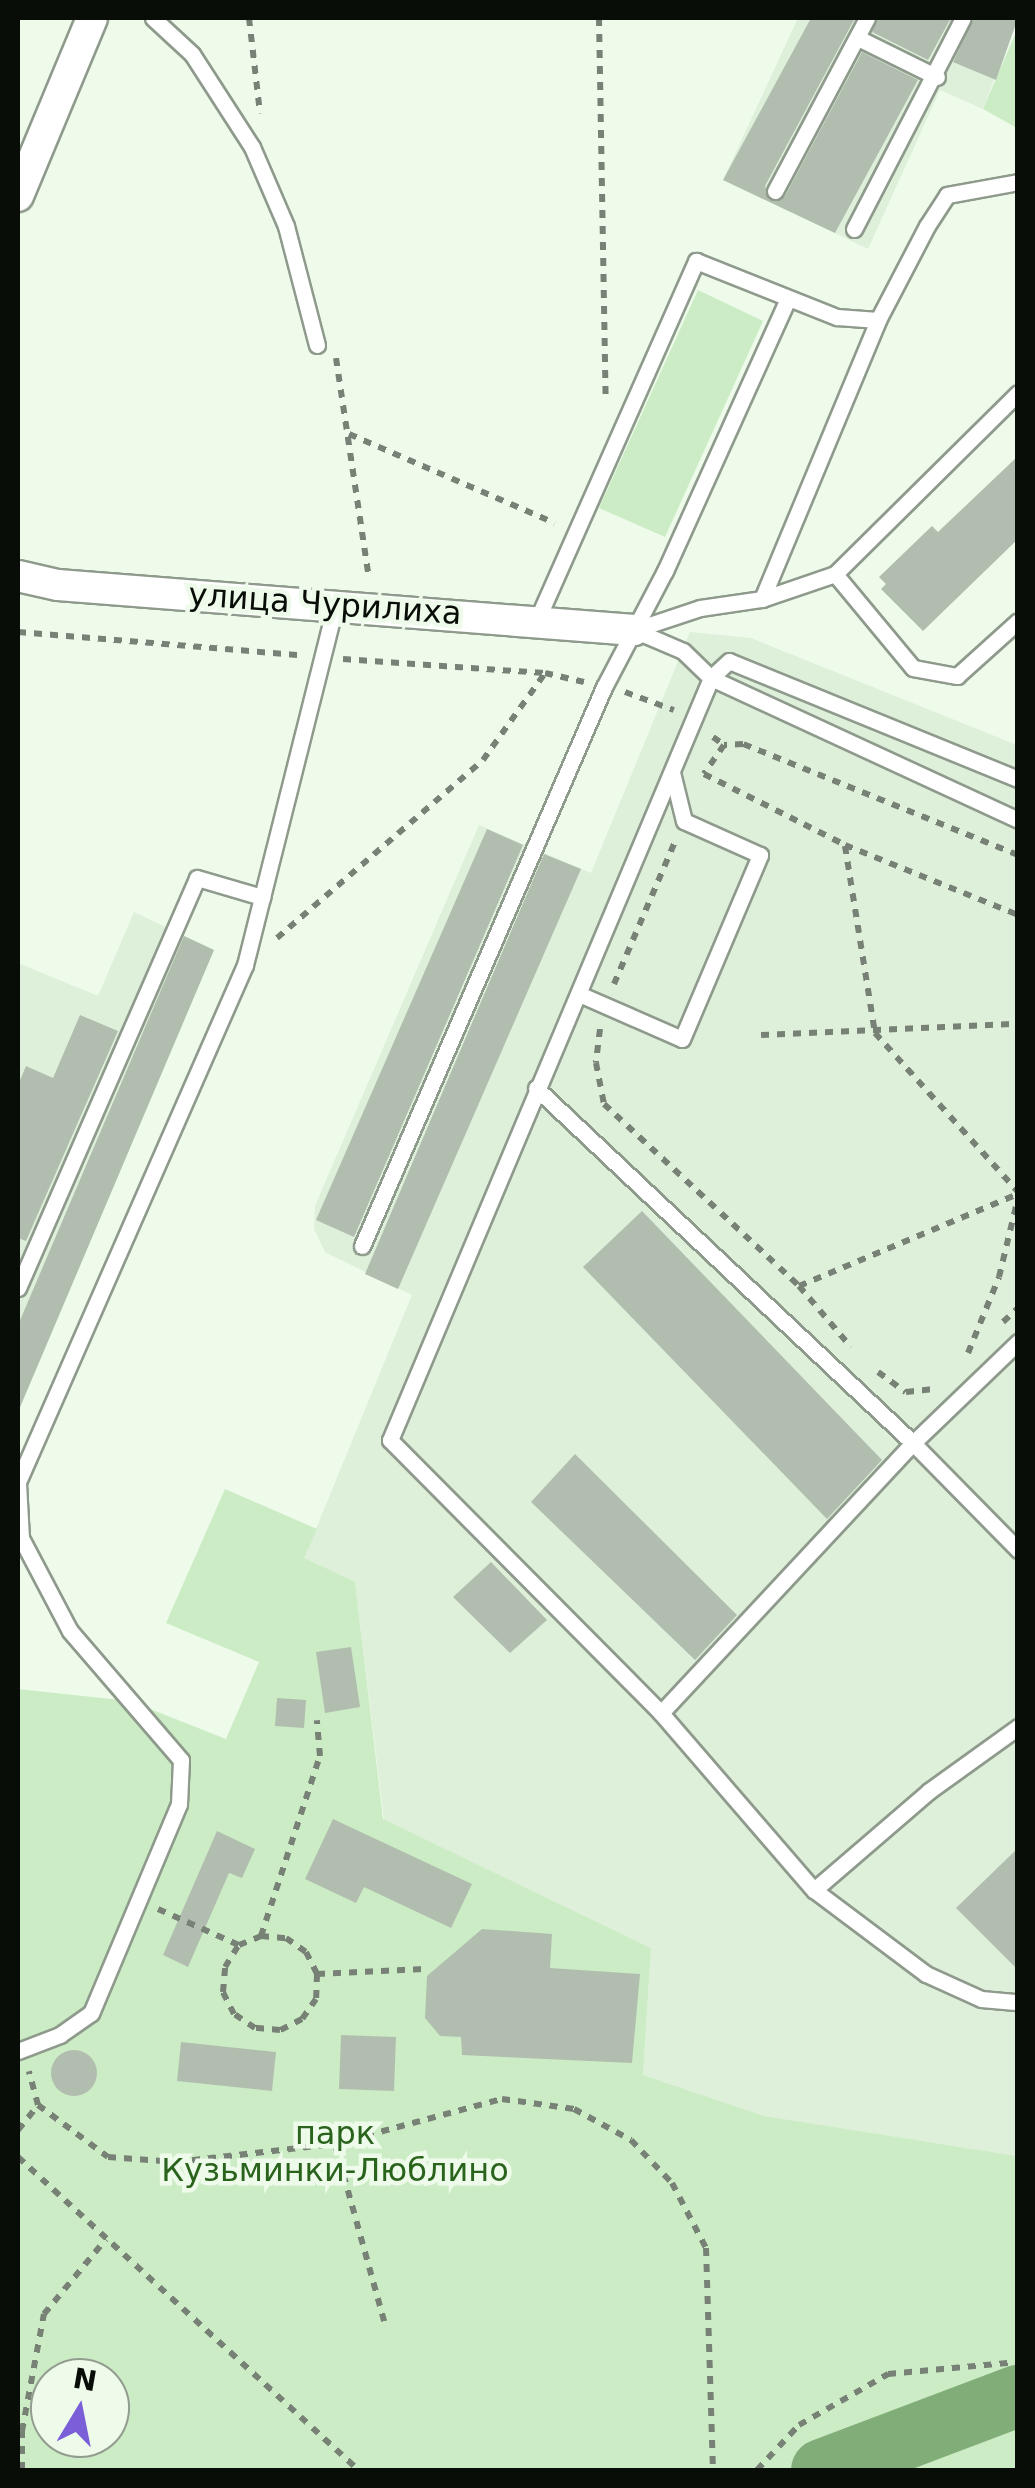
<!DOCTYPE html>
<html>
<head>
<meta charset="utf-8">
<style>
	body { margin:0 }
	#map { position:relative; width:1035px; height:2488px; overflow:hidden; background:#eefbeb; font-family:"DejaVu Sans",sans-serif }
	div>[style] { position:absolute }
	.built>* { inset:0; background:#deefda }
	.green>* { inset:0; background:#ccecc5 }
	.river>* { height:62px; margin:-31px; padding:0 31px; transform-origin:31px; border-radius:31px; background:#81ad78 }
	.building>* { inset:0; background:#b1beaf }
	.round { border-radius:50% }
	.path>* { height:6px; margin-top:-3px; transform-origin:0; background:repeating-linear-gradient(90deg,#788176 0 8px,transparent 0 16px) }
	.roads { filter:drop-shadow(2px 0 #8e9a8c) drop-shadow(-2px 0 #8e9a8c) drop-shadow(0 2px #8e9a8c) drop-shadow(0 -2px #8e9a8c) }
	.service>* { height:15px; margin:-7.5px; padding:0 7.5px; transform-origin:7.5px; border-radius:7.5px; background:#fff }
	.minor>* { height:30px; margin:-15px; padding:0 15px; transform-origin:15px; border-radius:15px; background:#fff }
	span { translate:-50% -50%; white-space:nowrap; text-align:center; line-height:1.15; -webkit-text-stroke:9px #eefbeb; paint-order:stroke }
	.street-label { font-size:32px; color:#090d08 }
	.park-label { font-size:32px; color:#29631c }
	.frame { position:absolute; inset:0; border:20px solid #090d08; pointer-events:none }
	.north { position:absolute; left:30px; top:2358px; width:100px; height:100px; box-sizing:border-box; background:#eefbeb; border:2px solid #929c90; border-radius:50%; rotate:10deg; font-size:28px; font-weight:700; line-height:40px; text-align:center; color:#090d08 }
	.north::after { content:''; display:block; margin:auto; width:35px; height:45px; background:#7b5fd9; clip-path:polygon(50% 0,100% 100%,50% 72%,0 100%) }
</style>
</head>
<body>
<div id="map">
	<div class="built">
		<div style="clip-path:polygon(798px 18px,1017px 18px,983px 109px,940px 90px,868px 249px,723px 180px)"></div>
		<div style="clip-path:polygon(690px 632px,751px 638px,1017px 745px,1017px 2156px,765px 2116px,643px 2075px,651px 1948px,384px 1820px,355px 1583px,304px 1558px,412px 1295px,325px 1252px,314px 1229px,315px 1206px,479px 825px,591px 873px)"></div>
		<div style="clip-path:polygon(134px 912px,214px 950px,18px 1412px,18px 963px,98px 996px)"></div>
	</div>
	<div class="green">
		<div style="clip-path:polygon(1017px 30px,1017px 128px,983px 109px)"></div>
		<div style="clip-path:polygon(698px 290px,763px 321px,665px 537px,599px 508px)"></div>
		<div style="clip-path:polygon(evenodd,225px 1489px,317px 1529px,304px 1558px,355px 1582px,383px 1819px,651px 1948px,643px 2075px,765px 2116px,1017px 2156px,1017px 2470px,18px 2470px,18px 1689px,130px 1701px,226px 1739px,259px 1662px,166px 1623px,225px 1489px,50px 2378px,110px 2378px,110px 2438px,50px 2438px,50px 2378px)"></div>
	</div>
	<div class="river">
		<div style="left:822px;top:2470px;width:210px;rotate:-20.7deg"></div>
	</div>
	<div class="building">
		<div style="clip-path:polygon(811px 18px,855px 18px,765px 186px,769px 200px,785px 196px,862px 52px,918px 80px,835px 233px,723px 180px)"></div>
		<div style="clip-path:polygon(878px 18px,951px 18px,928px 60px,872px 32px)"></div>
		<div style="clip-path:polygon(974px 18px,1018px 18px,996px 80px,953px 62px)"></div>
		<div style="clip-path:polygon(1018px 456px,1018px 539px,923px 631px,881px 589px,886px 584px,879px 577px,932px 526px,938px 532px)"></div>
		<div style="clip-path:polygon(487px 829px,523px 845px,354px 1237px,316px 1220px)"></div>
		<div style="clip-path:polygon(544px 854px,581px 869px,398px 1289px,365px 1274px)"></div>
		<div style="clip-path:polygon(184px 936px,214px 950px,18px 1412px,18px 1325px)"></div>
		<div style="clip-path:polygon(80px 1015px,118px 1031px,26px 1241px,18px 1238px,18px 1085px,26px 1066px,53px 1078px)"></div>
		<div style="clip-path:polygon(642px 1211px,882px 1460px,827px 1519px,583px 1267px)"></div>
		<div style="clip-path:polygon(575px 1454px,737px 1615px,695px 1660px,531px 1502px)"></div>
		<div style="clip-path:polygon(491px 1562px,547px 1620px,510px 1653px,453px 1597px)"></div>
		<div style="clip-path:polygon(351px 1647px,360px 1707px,325px 1713px,316px 1652px)"></div>
		<div style="clip-path:polygon(277px 1698px,306px 1700px,304px 1728px,275px 1726px)"></div>
		<div style="clip-path:polygon(333px 1819px,472px 1884px,451px 1928px,364px 1887px,356px 1903px,305px 1879px)"></div>
		<div style="clip-path:polygon(217px 1831px,255px 1849px,242px 1878px,229px 1873px,188px 1967px,163px 1955px)"></div>
		<div style="clip-path:polygon(1018px 1848px,1018px 1970px,956px 1908px)"></div>
		<div style="clip-path:polygon(482px 1929px,552px 1934px,550px 1968px,640px 1974px,632px 2063px,462px 2055px,461px 2037px,440px 2036px,425px 2018px,427px 1976px)"></div>
		<div style="clip-path:polygon(341px 2035px,396px 2037px,394px 2091px,339px 2089px)"></div>
		<div style="clip-path:polygon(181px 2042px,276px 2052px,272px 2091px,177px 2081px)"></div>
		<div class="round" style="left:51px;top:2050px;width:46px;height:46px"></div>
	</div>
	<div class="path">
		<div style="left:249px;top:18px;width:96px;rotate:83.4deg"></div>
		<div style="left:599px;top:18px;width:383px;rotate:89deg"></div>
		<div style="left:336px;top:358px;width:222px;rotate:81.5deg"></div>
		<div style="left:349px;top:434px;width:224px;rotate:23.4deg"></div>
		<div style="left:18px;top:632px;width:283px;rotate:4.7deg"></div>
		<div style="left:343px;top:659px;width:202px;rotate:4deg"></div>
		<div style="left:545px;top:673px;width:40px;rotate:13deg"></div>
		<div style="left:625px;top:692px;width:52px;rotate:20.2deg"></div>
		<div style="left:713px;top:737px;width:14px;rotate:36deg"></div>
		<div style="left:845px;top:846px;width:189px;rotate:80.9deg"></div>
		<div style="left:875px;top:1033px;width:214px;rotate:48deg"></div>
		<div style="left:1018px;top:855px;width:297px;rotate:-158deg"></div>
		<div style="left:743px;top:744px;width:19px;rotate:177deg"></div>
		<div style="left:724px;top:745px;width:35px;rotate:125deg"></div>
		<div style="left:704px;top:774px;width:158px;rotate:26.7deg"></div>
		<div style="left:845px;top:845px;width:187px;rotate:22deg"></div>
		<div style="left:277px;top:938px;width:272px;rotate:-40.8deg"></div>
		<div style="left:483px;top:760px;width:107px;rotate:-54.5deg"></div>
		<div style="left:614px;top:984px;width:158px;rotate:-66.8deg"></div>
		<div style="left:600px;top:1029px;width:34px;rotate:97deg"></div>
		<div style="left:596px;top:1063px;width:42px;rotate:79deg"></div>
		<div style="left:604px;top:1104px;width:267px;rotate:43deg"></div>
		<div style="left:799px;top:1286px;width:80px;rotate:49.6deg"></div>
		<div style="left:761px;top:1035px;width:257px;rotate:-2.5deg"></div>
		<div style="left:799px;top:1286px;width:238px;rotate:-22.8deg"></div>
		<div style="left:1003px;top:1322px;width:21px;rotate:-43deg"></div>
		<div style="left:968px;top:1353px;width:82px;rotate:-67.8deg"></div>
		<div style="left:999px;top:1277px;width:81px;rotate:-76.5deg"></div>
		<div style="left:878px;top:1372px;width:34px;rotate:36deg"></div>
		<div style="left:906px;top:1392px;width:28px;rotate:-6deg"></div>
		<div style="left:158px;top:1909px;width:89px;rotate:24deg"></div>
		<div style="left:261px;top:1936px;width:25px;rotate:5deg"></div>
		<div style="left:286px;top:1938px;width:24px;rotate:35deg"></div>
		<div style="left:306px;top:1952px;width:25px;rotate:63deg"></div>
		<div style="left:317px;top:1974px;width:25px;rotate:92deg"></div>
		<div style="left:316px;top:1999px;width:24px;rotate:125deg"></div>
		<div style="left:302px;top:2019px;width:25px;rotate:153deg"></div>
		<div style="left:280px;top:2030px;width:25px;rotate:-175deg"></div>
		<div style="left:255px;top:2028px;width:25px;rotate:-146deg"></div>
		<div style="left:234px;top:2014px;width:25px;rotate:-117deg"></div>
		<div style="left:223px;top:1992px;width:25px;rotate:-85deg"></div>
		<div style="left:225px;top:1967px;width:26px;rotate:-58deg"></div>
		<div style="left:239px;top:1945px;width:24px;rotate:-22deg"></div>
		<div style="left:261px;top:1936px;width:189px;rotate:-71.9deg"></div>
		<div style="left:320px;top:1756px;width:36px;rotate:-95deg"></div>
		<div style="left:317px;top:1974px;width:107px;rotate:-2.7deg"></div>
		<div style="left:38px;top:2105px;width:87px;rotate:36.6deg"></div>
		<div style="left:108px;top:2157px;width:68px;rotate:4.2deg"></div>
		<div style="left:176px;top:2162px;width:160px;rotate:-6.5deg"></div>
		<div style="left:335px;top:2144px;width:173px;rotate:-15.1deg"></div>
		<div style="left:502px;top:2099px;width:73px;rotate:7.9deg"></div>
		<div style="left:574px;top:2109px;width:65px;rotate:28.5deg"></div>
		<div style="left:631px;top:2140px;width:59px;rotate:46.4deg"></div>
		<div style="left:672px;top:2183px;width:73px;rotate:62.4deg"></div>
		<div style="left:706px;top:2248px;width:222px;rotate:88.2deg"></div>
		<div style="left:18px;top:2130px;width:32px;rotate:-51deg"></div>
		<div style="left:38px;top:2105px;width:35px;rotate:-105deg"></div>
		<div style="left:335px;top:2144px;width:184px;rotate:74.5deg"></div>
		<div style="left:18px;top:2157px;width:462px;rotate:42.6deg"></div>
		<div style="left:22px;top:2470px;width:39px;rotate:-90deg"></div>
		<div style="left:22px;top:2431px;width:119px;rotate:-79.4deg"></div>
		<div style="left:44px;top:2314px;width:97px;rotate:-50.4deg"></div>
		<div style="left:757px;top:2470px;width:62px;rotate:-47deg"></div>
		<div style="left:799px;top:2425px;width:103px;rotate:-29.8deg"></div>
		<div style="left:888px;top:2374px;width:131px;rotate:-5.3deg"></div>
	</div>
	<div class="roads">
		<div class="service">
			<div style="left:153px;top:18px;width:53px;rotate:42.7deg"></div>
			<div style="left:192px;top:54px;width:111px;rotate:57.2deg"></div>
			<div style="left:252px;top:147px;width:86px;rotate:66.7deg"></div>
			<div style="left:286px;top:226px;width:123px;rotate:75.4deg"></div>
			<div style="left:858px;top:38px;width:88px;rotate:26.3deg"></div>
			<div style="left:775px;top:191px;width:196px;rotate:-62deg"></div>
			<div style="left:854px;top:229px;width:237px;rotate:-62.7deg"></div>
			<div style="left:835px;top:574px;width:122px;rotate:50.3deg"></div>
			<div style="left:913px;top:668px;width:45px;rotate:10.3deg"></div>
			<div style="left:957px;top:676px;width:82px;rotate:-42deg"></div>
			<div style="left:762px;top:599px;width:77px;rotate:-18.9deg"></div>
			<div style="left:835px;top:574px;width:257px;rotate:-44.7deg"></div>
			<div style="left:537px;top:620px;width:393px;rotate:-66.1deg"></div>
			<div style="left:696px;top:261px;width:152px;rotate:21.7deg"></div>
			<div style="left:837px;top:317px;width:41px;rotate:4.2deg"></div>
			<div style="left:634px;top:630px;width:70px;rotate:-18.4deg"></div>
			<div style="left:700px;top:608px;width:63px;rotate:-8.3deg"></div>
			<div style="left:762px;top:599px;width:302px;rotate:-67.4deg"></div>
			<div style="left:878px;top:320px;width:106px;rotate:-62.5deg"></div>
			<div style="left:927px;top:226px;width:37px;rotate:-57deg"></div>
			<div style="left:947px;top:195px;width:72px;rotate:-10.4deg"></div>
			<div style="left:634px;top:630px;width:53px;rotate:23.2deg"></div>
			<div style="left:683px;top:651px;width:39px;rotate:44deg"></div>
			<div style="left:711px;top:678px;width:338px;rotate:24.8deg"></div>
			<div style="left:1018px;top:779px;width:312px;rotate:-157.8deg"></div>
			<div style="left:729px;top:661px;width:25px;rotate:137deg"></div>
			<div style="left:711px;top:678px;width:827px;rotate:112.84deg"></div>
			<div style="left:390px;top:1440px;width:385px;rotate:45.2deg"></div>
			<div style="left:661px;top:1713px;width:234px;rotate:49.2deg"></div>
			<div style="left:814px;top:1890px;width:140px;rotate:36.9deg"></div>
			<div style="left:926px;top:1974px;width:60px;rotate:24.4deg"></div>
			<div style="left:981px;top:1999px;width:37px;rotate:5deg"></div>
			<div style="left:579px;top:994px;width:112px;rotate:23.6deg"></div>
			<div style="left:682px;top:1039px;width:200px;rotate:-67deg"></div>
			<div style="left:760px;top:855px;width:83px;rotate:-155.9deg"></div>
			<div style="left:684px;top:821px;width:50px;rotate:-103.8deg"></div>
			<div style="left:536px;top:1088px;width:518px;rotate:43.28deg"></div>
			<div style="left:913px;top:1443px;width:150px;rotate:45.5deg"></div>
			<div style="left:362px;top:1246px;width:609px;rotate:-66.59deg"></div>
			<div style="left:604px;top:687px;width:131px;rotate:-62.3deg"></div>
			<div style="left:665px;top:571px;width:296px;rotate:-65.7deg"></div>
			<div style="left:18px;top:1288px;width:447px;rotate:-66.4deg"></div>
			<div style="left:197px;top:878px;width:68px;rotate:16.3deg"></div>
			<div style="left:18px;top:1482px;width:565px;rotate:-66.3deg"></div>
			<div style="left:245px;top:965px;width:372px;rotate:-75.9deg"></div>
			<div style="left:18px;top:1483px;width:55px;rotate:86.9deg"></div>
			<div style="left:21px;top:1538px;width:105px;rotate:62.2deg"></div>
			<div style="left:70px;top:1631px;width:170px;rotate:49.3deg"></div>
			<div style="left:181px;top:1760px;width:44px;rotate:92.6deg"></div>
			<div style="left:179px;top:1804px;width:227px;rotate:112.8deg"></div>
			<div style="left:91px;top:2013px;width:38px;rotate:145deg"></div>
			<div style="left:60px;top:2035px;width:45px;rotate:159.1deg"></div>
			<div style="left:661px;top:1713px;width:369px;rotate:-47deg"></div>
			<div style="left:913px;top:1443px;width:146px;rotate:-43.9deg"></div>
			<div style="left:814px;top:1890px;width:152px;rotate:-40.7deg"></div>
			<div style="left:929px;top:1791px;width:110px;rotate:-35.7deg"></div>
		</div>
		<div class="minor">
			<div style="left:18px;top:196px;width:193px;rotate:-67.4deg"></div>
			<div style="left:18px;top:576px;width:41px;rotate:12.7deg"></div>
			<div style="left:58px;top:585px;width:578px;rotate:4.47deg"></div>
		</div>
	</div>
	<div class="street-label">
		<span style="left:325px;top:604px;rotate:4deg">улица Чурилиха</span>
	</div>
	<div class="park-label">
		<span style="left:335px;top:2152px">парк<br>Кузьминки-Люблино</span>
	</div>
	<div class="frame"></div>
	<div class="north">N</div>
</div>
</body>
</html>
